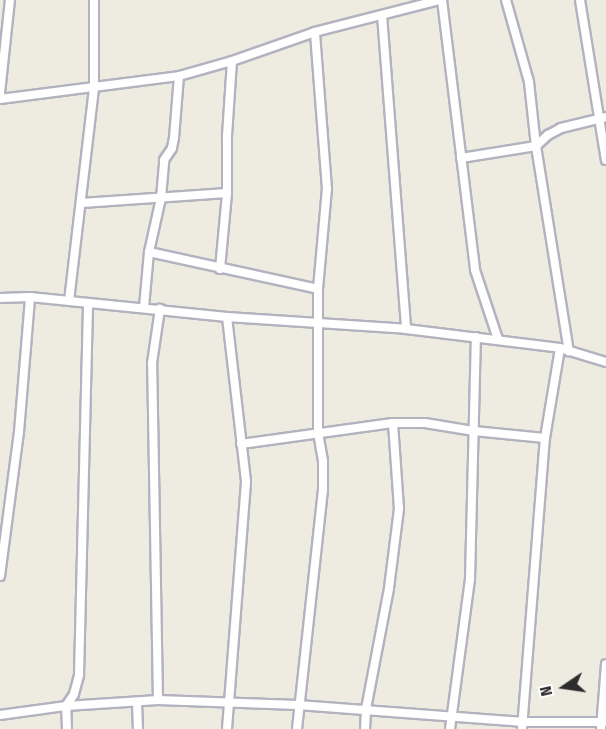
<!DOCTYPE html>
<html>
<head>
<meta charset="utf-8">
<style>
	body { margin:0 }
	#map { position:relative; width:606px; height:729px; overflow:hidden; background:#eeebe0; font-family:"Fira Sans Condensed",sans-serif }
	div>[style] { position:absolute }
	.roads { filter:drop-shadow(2px 0 #b3b3c0) drop-shadow(-2px 0 #b3b3c0) drop-shadow(0 2px #b3b3c0) drop-shadow(0 -2px #b3b3c0) }
	.street>* { height:8px; margin:-4px; padding:0 4px; transform-origin:4px; border-radius:4px; background:#fff }
	span { translate:-50% -50%; white-space:nowrap; text-align:center; line-height:1.15; -webkit-text-stroke:4.5px #fff; paint-order:stroke }
	.north { position:absolute; left:534px; top:657px; width:60px; height:60px; -webkit-text-stroke:4px #fff; paint-order:stroke; rotate:257deg; font-size:16px; font-weight:700; line-height:24px; text-align:center; color:#2d2d2d }
	.north::after { content:''; display:block; margin:auto; width:21px; height:27px; background:#2d2d2d; clip-path:polygon(50% 0,100% 100%,50% 72%,0 100%) }
</style>
</head>
<body>
<div id="map">
	<div class="roads">
		<div class="street">
			<div style="left:442px;top:0;width:272px;rotate:83deg"></div>
			<div style="left:475px;top:270px;width:73px;rotate:71.6deg"></div>
			<div style="left:506px;top:0;width:85px;rotate:74.3deg"></div>
			<div style="left:529px;top:82px;width:64px;rotate:83.8deg"></div>
			<div style="left:536px;top:146px;width:208px;rotate:80.9deg"></div>
			<div style="left:580px;top:0;width:162px;rotate:80.8deg"></div>
			<div style="left:382px;top:15px;width:315px;rotate:85.6deg"></div>
			<div style="left:0;top:93px;width:94px;rotate:-83.9deg"></div>
			<div style="left:0;top:99px;width:180px;rotate:-7.3deg"></div>
			<div style="left:179px;top:76px;width:55px;rotate:-15.8deg"></div>
			<div style="left:232px;top:61px;width:88px;rotate:-19.3deg"></div>
			<div style="left:315px;top:32px;width:129px;rotate:-14.4deg"></div>
			<div style="left:461px;top:158px;width:76px;rotate:-9.1deg"></div>
			<div style="left:536px;top:146px;width:16px;rotate:-43deg"></div>
			<div style="left:548px;top:135px;width:15px;rotate:-28deg"></div>
			<div style="left:561px;top:128px;width:46px;rotate:-13.7deg"></div>
			<div style="left:82px;top:203px;width:145px;rotate:-3.9deg"></div>
			<div style="left:149px;top:252px;width:173px;rotate:12.3deg"></div>
			<div style="left:220px;top:269px;width:76px;rotate:-84.7deg"></div>
			<div style="left:227px;top:193px;width:57px;rotate:-90deg"></div>
			<div style="left:227px;top:136px;width:75px;rotate:-86.2deg"></div>
			<div style="left:0;top:298px;width:30px;rotate:-2deg"></div>
			<div style="left:30px;top:297px;width:198px;rotate:5.8deg"></div>
			<div style="left:227px;top:317px;width:179px;rotate:3.8deg"></div>
			<div style="left:406px;top:329px;width:155px;rotate:7deg"></div>
			<div style="left:560px;top:348px;width:48px;rotate:16.9deg"></div>
			<div style="left:69px;top:301px;width:215px;rotate:-83.3deg"></div>
			<div style="left:94px;top:87px;width:87px;rotate:-90deg"></div>
			<div style="left:144px;top:307px;width:55px;rotate:-84.8deg"></div>
			<div style="left:149px;top:252px;width:55px;rotate:-77.5deg"></div>
			<div style="left:161px;top:198px;width:38px;rotate:-85deg"></div>
			<div style="left:164px;top:160px;width:14px;rotate:-56deg"></div>
			<div style="left:172px;top:148px;width:10px;rotate:-79deg"></div>
			<div style="left:174px;top:138px;width:62px;rotate:-85.4deg"></div>
			<div style="left:227px;top:317px;width:166px;rotate:83.4deg"></div>
			<div style="left:246px;top:482px;width:248px;rotate:94.4deg"></div>
			<div style="left:241px;top:444px;width:153px;rotate:-7.9deg"></div>
			<div style="left:393px;top:423px;width:32px"></div>
			<div style="left:425px;top:423px;width:50px;rotate:9.3deg"></div>
			<div style="left:474px;top:431px;width:71px;rotate:5.6deg"></div>
			<div style="left:0;top:576px;width:145px;rotate:-82.5deg"></div>
			<div style="left:19px;top:432px;width:135px;rotate:-85.3deg"></div>
			<div style="left:158px;top:700px;width:337px;rotate:-91deg"></div>
			<div style="left:152px;top:363px;width:55px;rotate:-81.6deg"></div>
			<div style="left:137px;top:702px;width:27px;rotate:88deg"></div>
			<div style="left:0;top:715px;width:67px;rotate:-7.8deg"></div>
			<div style="left:66px;top:706px;width:92px;rotate:-3.7deg"></div>
			<div style="left:158px;top:700px;width:140px;rotate:2deg"></div>
			<div style="left:298px;top:705px;width:226px;rotate:4.3deg"></div>
			<div style="left:523px;top:722px;width:83px"></div>
			<div style="left:67px;top:729px;width:23px;rotate:-92deg"></div>
			<div style="left:66px;top:706px;width:14px;rotate:-56deg"></div>
			<div style="left:74px;top:694px;width:20px;rotate:-75deg"></div>
			<div style="left:79px;top:675px;width:371px;rotate:-88.6deg"></div>
			<div style="left:297px;top:729px;width:240px;rotate:-83.8deg"></div>
			<div style="left:323px;top:490px;width:29px;rotate:-90deg"></div>
			<div style="left:323px;top:461px;width:27px;rotate:-100deg"></div>
			<div style="left:318px;top:434px;width:145px;rotate:-90deg"></div>
			<div style="left:318px;top:289px;width:100px;rotate:-84.9deg"></div>
			<div style="left:327px;top:189px;width:157px;rotate:-94.4deg"></div>
			<div style="left:365px;top:729px;width:20px;rotate:-87deg"></div>
			<div style="left:366px;top:709px;width:123px;rotate:-79.2deg"></div>
			<div style="left:389px;top:588px;width:80px;rotate:-82.8deg"></div>
			<div style="left:399px;top:509px;width:86px;rotate:-94deg"></div>
			<div style="left:450px;top:729px;width:151px;rotate:-82.4deg"></div>
			<div style="left:470px;top:579px;width:242px;rotate:-88.6deg"></div>
			<div style="left:522px;top:729px;width:292px;rotate:-85.5deg"></div>
			<div style="left:545px;top:438px;width:91px;rotate:-80.5deg"></div>
			<div style="left:601px;top:729px;width:65px;rotate:-85.6deg"></div>
		</div>
	</div>
	<div class="north">N</div>
</div>
</body>
</html>
